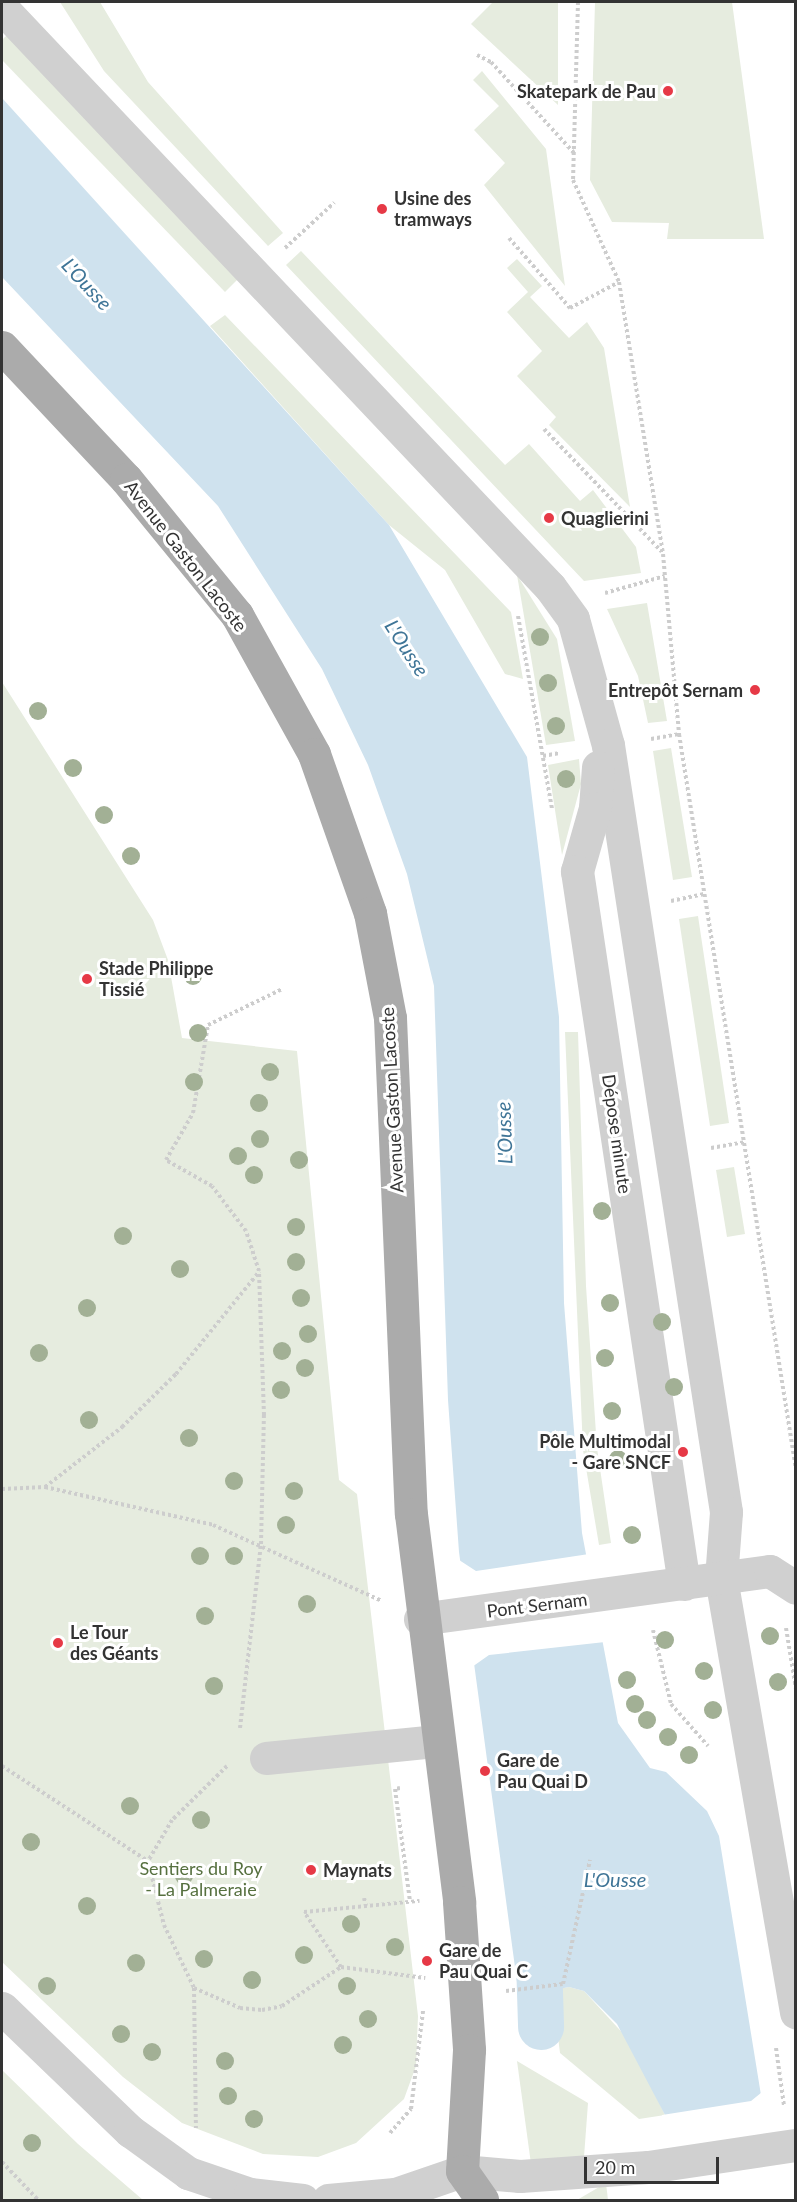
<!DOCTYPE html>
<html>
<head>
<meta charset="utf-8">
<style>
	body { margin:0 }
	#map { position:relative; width:797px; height:2202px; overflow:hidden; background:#fff; font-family:Lato,sans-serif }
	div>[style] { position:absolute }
	.green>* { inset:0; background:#e6ecdf }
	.water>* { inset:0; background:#cfe2ee }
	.pier>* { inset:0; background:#fff }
	.canal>* { height:46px; margin:-23px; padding:0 23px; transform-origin:23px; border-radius:23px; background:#cfe2ee }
	.path>* { height:4px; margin-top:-2px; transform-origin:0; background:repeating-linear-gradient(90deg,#cdcdcd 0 3px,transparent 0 6px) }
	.minor>* { height:33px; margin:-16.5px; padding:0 16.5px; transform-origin:16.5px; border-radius:16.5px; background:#d0d0d0 }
	.major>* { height:33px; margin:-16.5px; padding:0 16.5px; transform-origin:16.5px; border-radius:16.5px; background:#ababab }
	.trees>* { width:18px; height:18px; margin:-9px; border-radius:50%; background:#a2b095 }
	.dots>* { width:16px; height:16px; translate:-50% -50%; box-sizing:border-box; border:3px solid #fff; border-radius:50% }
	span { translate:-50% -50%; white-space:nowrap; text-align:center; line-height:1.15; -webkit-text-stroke:6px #fff; paint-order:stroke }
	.poi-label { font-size:18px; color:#333; font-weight:700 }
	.right { translate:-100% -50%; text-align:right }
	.left { translate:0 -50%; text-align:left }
	.street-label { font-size:18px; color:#333 }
	.park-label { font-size:18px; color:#56703f }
	.water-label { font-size:20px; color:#3f7597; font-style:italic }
	.frame { position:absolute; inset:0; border:3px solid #333; pointer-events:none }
	.scale { position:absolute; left:584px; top:2157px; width:135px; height:27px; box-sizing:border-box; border:3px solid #333; border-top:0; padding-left:8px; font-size:18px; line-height:21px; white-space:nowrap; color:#333; -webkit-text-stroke:4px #fff; paint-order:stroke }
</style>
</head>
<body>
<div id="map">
	<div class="green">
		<div style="clip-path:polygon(60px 2px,100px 2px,148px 82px,283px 233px,268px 246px,104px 71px)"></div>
		<div style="clip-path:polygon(493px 2px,558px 2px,558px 105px,471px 24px)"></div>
		<div style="clip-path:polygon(595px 2px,732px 2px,764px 239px,667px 239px,669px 223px,612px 222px,590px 180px)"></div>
		<div style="clip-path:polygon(7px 35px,240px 277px,225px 292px,2px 60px,2px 40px)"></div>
		<div style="clip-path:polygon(482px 71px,546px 149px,565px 286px,484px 185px,505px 163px,474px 130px,499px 106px,473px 80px)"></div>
		<div style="clip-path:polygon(301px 251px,505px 465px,529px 444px,580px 501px,593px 490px,636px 547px,641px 573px,584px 581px,286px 265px)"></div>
		<div style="clip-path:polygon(517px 259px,542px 286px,530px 297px,569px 338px,587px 322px,604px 348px,630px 507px,549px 425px,556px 417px,517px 376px,542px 351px,507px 312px,528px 292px,507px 268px)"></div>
		<div style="clip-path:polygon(225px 315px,511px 612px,523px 679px,505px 674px,445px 570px,389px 525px,210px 326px)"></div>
		<div style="clip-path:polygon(517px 575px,557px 639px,575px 741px,546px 745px)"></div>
		<div style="clip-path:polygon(647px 603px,667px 721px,648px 723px,638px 676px,607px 609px)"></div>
		<div style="clip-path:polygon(2px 682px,153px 920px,168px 960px,182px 1038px,297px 1051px,339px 1480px,357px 1494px,418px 2016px,416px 2066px,404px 2099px,356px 2143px,318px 2157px,263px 2154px,182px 2123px,123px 2077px,2px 1962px)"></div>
		<div style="clip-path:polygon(671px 748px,692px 877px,673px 880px,653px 751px)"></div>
		<div style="clip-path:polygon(579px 759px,581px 784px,562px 855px,548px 765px)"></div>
		<div style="clip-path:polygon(698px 916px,729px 1123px,710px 1126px,679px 919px)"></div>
		<div style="clip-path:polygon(565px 1032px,578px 1032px,586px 1286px,597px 1448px,611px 1543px,599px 1545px,583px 1450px)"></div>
		<div style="clip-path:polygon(734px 1167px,745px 1234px,727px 1237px,716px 1170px)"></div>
		<div style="clip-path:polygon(569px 1987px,584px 1991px,629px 2040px,665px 2115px,639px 2119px,560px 2053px,552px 1990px)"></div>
		<div style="clip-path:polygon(517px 2061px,588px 2103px,584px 2157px,531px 2164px)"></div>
		<div style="clip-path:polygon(2px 2070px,78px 2144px,143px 2200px,2px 2200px)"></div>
		<div style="clip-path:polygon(606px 2183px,608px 2200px,577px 2200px)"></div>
	</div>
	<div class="water">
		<div style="clip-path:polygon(2px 98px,389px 525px,527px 757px,559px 1017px,564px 1303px,582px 1533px,618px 1723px,650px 1768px,666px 1772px,707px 1811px,719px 1836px,778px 2200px,675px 2200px,665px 2115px,617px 2024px,584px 1991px,569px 1987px,519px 1997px,459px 1552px,448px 1400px,434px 986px,407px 874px,368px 765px,322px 669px,218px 506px,2px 277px)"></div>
	</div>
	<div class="pier">
		<div style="clip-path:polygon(589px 1554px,605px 1642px,489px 1655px,472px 1667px,456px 1558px,476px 1571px)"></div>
		<div style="clip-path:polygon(766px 2089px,781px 2200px,672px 2200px,662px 2115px,751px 2101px)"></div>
	</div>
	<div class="canal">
		<div style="left:538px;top:1929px;width:98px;rotate:88.2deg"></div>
	</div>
	<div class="path">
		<div style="left:578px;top:2px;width:178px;rotate:91.6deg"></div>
		<div style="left:573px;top:180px;width:112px;rotate:65.7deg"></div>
		<div style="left:619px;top:282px;width:276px;rotate:80.8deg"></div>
		<div style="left:663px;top:554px;width:181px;rotate:84.9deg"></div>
		<div style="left:679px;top:734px;width:744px;rotate:80.96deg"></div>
		<div style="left:477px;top:55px;width:16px;rotate:27deg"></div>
		<div style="left:491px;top:62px;width:123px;rotate:47.6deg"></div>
		<div style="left:509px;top:238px;width:93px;rotate:48.9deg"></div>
		<div style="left:570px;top:308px;width:55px;rotate:-28deg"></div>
		<div style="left:285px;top:248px;width:67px;rotate:-42.6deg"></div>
		<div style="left:544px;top:429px;width:170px;rotate:46.2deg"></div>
		<div style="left:605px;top:593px;width:62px;rotate:-15.8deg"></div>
		<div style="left:518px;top:616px;width:196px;rotate:80deg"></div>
		<div style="left:651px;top:739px;width:28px;rotate:-10deg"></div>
		<div style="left:543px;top:756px;width:17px;rotate:-10deg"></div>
		<div style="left:671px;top:901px;width:35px;rotate:-12deg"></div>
		<div style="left:711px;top:1148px;width:34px;rotate:-10deg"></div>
		<div style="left:45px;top:1487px;width:98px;rotate:-37.9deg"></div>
		<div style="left:122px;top:1427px;width:76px;rotate:-44.5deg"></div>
		<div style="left:176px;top:1374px;width:132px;rotate:-50.9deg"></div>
		<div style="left:2px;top:1489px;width:43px;rotate:-2.7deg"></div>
		<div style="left:45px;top:1487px;width:172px;rotate:12.7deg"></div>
		<div style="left:213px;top:1525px;width:185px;rotate:24.2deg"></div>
		<div style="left:786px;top:1628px;width:62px;rotate:80.7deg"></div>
		<div style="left:653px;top:1630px;width:76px;rotate:76.3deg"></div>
		<div style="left:671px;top:1704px;width:56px;rotate:48.6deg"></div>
		<div style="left:240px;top:1728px;width:185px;rotate:-83.5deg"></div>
		<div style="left:261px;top:1544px;width:129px;rotate:-88.7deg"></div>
		<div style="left:264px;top:1415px;width:144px;rotate:-92deg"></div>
		<div style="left:259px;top:1271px;width:42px;rotate:-108deg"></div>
		<div style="left:246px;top:1231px;width:56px;rotate:-127.1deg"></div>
		<div style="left:212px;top:1186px;width:53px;rotate:-150.5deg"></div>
		<div style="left:166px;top:1160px;width:54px;rotate:-60.1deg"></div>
		<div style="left:193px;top:1113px;width:89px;rotate:-80.3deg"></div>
		<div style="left:208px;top:1025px;width:82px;rotate:-25.9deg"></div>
		<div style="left:2px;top:1766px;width:174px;rotate:33.1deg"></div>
		<div style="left:227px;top:1766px;width:77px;rotate:135.5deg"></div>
		<div style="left:172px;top:1820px;width:48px;rotate:120.3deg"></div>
		<div style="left:148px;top:1861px;width:66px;rotate:76deg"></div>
		<div style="left:164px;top:1925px;width:70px;rotate:64.5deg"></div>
		<div style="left:194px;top:1988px;width:50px;rotate:23.5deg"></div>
		<div style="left:240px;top:2008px;width:22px;rotate:5deg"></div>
		<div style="left:262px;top:2010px;width:20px;rotate:-11deg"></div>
		<div style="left:282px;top:2006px;width:71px;rotate:-33.5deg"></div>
		<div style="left:341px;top:1967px;width:85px;rotate:7.5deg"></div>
		<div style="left:400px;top:1788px;width:5px;rotate:169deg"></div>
		<div style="left:395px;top:1789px;width:114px;rotate:82.4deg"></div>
		<div style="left:364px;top:1898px;width:8px;rotate:76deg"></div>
		<div style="left:341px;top:1967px;width:66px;rotate:-123.9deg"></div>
		<div style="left:304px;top:1912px;width:116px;rotate:-5.5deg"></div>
		<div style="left:194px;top:1988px;width:140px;rotate:89.2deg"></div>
		<div style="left:506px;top:1991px;width:57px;rotate:-7deg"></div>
		<div style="left:563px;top:1984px;width:127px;rotate:-77.7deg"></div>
		<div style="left:776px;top:2048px;width:59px;rotate:82.1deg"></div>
		<div style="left:390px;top:2133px;width:32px;rotate:-49deg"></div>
		<div style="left:411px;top:2109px;width:99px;rotate:-83deg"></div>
		<div style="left:2px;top:2162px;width:52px;rotate:46.5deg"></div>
	</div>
	<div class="minor">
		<div style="left:2px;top:8px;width:797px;rotate:46.58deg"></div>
		<div style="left:550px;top:587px;width:39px;rotate:54deg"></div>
		<div style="left:573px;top:619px;width:131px;rotate:74.5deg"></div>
		<div style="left:608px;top:745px;width:776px;rotate:81.25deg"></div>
		<div style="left:726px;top:1512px;width:66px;rotate:94.3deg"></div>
		<div style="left:721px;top:1578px;width:441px;rotate:80.2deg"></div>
		<div style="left:598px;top:767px;width:41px;rotate:94.2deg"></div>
		<div style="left:595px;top:808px;width:66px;rotate:105.9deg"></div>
		<div style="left:577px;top:871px;width:721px;rotate:81.47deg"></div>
		<div style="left:420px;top:1619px;width:353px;rotate:-7.8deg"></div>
		<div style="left:770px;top:1571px;width:31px;rotate:33deg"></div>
		<div style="left:266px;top:1758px;width:172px;rotate:-5.7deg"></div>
		<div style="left:2px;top:2008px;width:178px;rotate:43.9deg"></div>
		<div style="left:130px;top:2131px;width:72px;rotate:35.9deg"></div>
		<div style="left:188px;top:2173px;width:65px;rotate:18.7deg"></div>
		<div style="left:250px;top:2194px;width:53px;rotate:6.5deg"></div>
		<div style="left:328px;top:2200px;width:67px;rotate:-5.1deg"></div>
		<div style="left:395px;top:2194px;width:71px;rotate:-18.9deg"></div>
		<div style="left:462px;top:2171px;width:58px;rotate:4.9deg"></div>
		<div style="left:520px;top:2176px;width:128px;rotate:-4deg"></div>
		<div style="left:648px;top:2167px;width:150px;rotate:-8.5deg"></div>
	</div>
	<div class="major">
		<div style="left:2px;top:347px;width:181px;rotate:46.8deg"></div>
		<div style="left:126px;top:479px;width:176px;rotate:50.8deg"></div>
		<div style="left:237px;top:615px;width:159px;rotate:61deg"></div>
		<div style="left:314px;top:754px;width:169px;rotate:70.6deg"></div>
		<div style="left:370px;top:913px;width:107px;rotate:79.2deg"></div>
		<div style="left:390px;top:1018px;width:496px;rotate:87.6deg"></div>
		<div style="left:411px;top:1514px;width:391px;rotate:82.9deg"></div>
		<div style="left:459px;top:1902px;width:148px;rotate:86.1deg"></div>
		<div style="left:469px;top:2050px;width:121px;rotate:93.3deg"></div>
		<div style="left:462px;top:2171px;width:35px;rotate:55deg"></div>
	</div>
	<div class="trees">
		<div style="left:540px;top:637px"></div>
		<div style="left:548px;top:683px"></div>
		<div style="left:38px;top:711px"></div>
		<div style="left:556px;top:726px"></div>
		<div style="left:73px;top:768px"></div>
		<div style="left:566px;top:779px"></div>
		<div style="left:104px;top:815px"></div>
		<div style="left:131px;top:856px"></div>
		<div style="left:193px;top:976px"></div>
		<div style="left:198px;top:1033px"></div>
		<div style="left:270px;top:1072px"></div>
		<div style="left:194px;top:1082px"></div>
		<div style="left:259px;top:1103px"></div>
		<div style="left:260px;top:1139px"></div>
		<div style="left:238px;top:1156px"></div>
		<div style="left:299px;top:1160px"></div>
		<div style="left:254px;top:1175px"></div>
		<div style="left:602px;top:1211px"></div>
		<div style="left:296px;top:1227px"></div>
		<div style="left:123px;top:1236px"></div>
		<div style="left:296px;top:1262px"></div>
		<div style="left:180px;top:1269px"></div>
		<div style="left:301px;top:1298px"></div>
		<div style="left:610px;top:1303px"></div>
		<div style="left:87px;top:1308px"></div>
		<div style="left:662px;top:1322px"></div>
		<div style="left:308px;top:1334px"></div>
		<div style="left:282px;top:1351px"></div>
		<div style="left:39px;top:1353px"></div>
		<div style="left:605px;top:1358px"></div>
		<div style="left:305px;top:1368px"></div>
		<div style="left:674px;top:1387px"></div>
		<div style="left:281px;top:1390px"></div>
		<div style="left:612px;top:1411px"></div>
		<div style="left:89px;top:1420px"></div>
		<div style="left:189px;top:1438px"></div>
		<div style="left:618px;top:1459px"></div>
		<div style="left:234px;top:1481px"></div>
		<div style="left:294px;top:1491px"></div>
		<div style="left:286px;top:1525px"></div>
		<div style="left:632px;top:1535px"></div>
		<div style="left:200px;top:1556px"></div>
		<div style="left:234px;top:1556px"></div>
		<div style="left:307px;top:1604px"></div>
		<div style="left:205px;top:1616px"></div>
		<div style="left:770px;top:1636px"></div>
		<div style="left:665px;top:1640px"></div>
		<div style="left:704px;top:1671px"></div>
		<div style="left:627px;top:1680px"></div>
		<div style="left:778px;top:1682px"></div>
		<div style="left:214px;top:1686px"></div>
		<div style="left:635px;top:1704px"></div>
		<div style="left:713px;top:1710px"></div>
		<div style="left:647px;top:1720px"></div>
		<div style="left:668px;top:1737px"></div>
		<div style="left:689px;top:1755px"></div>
		<div style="left:130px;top:1806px"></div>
		<div style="left:201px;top:1820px"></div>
		<div style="left:31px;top:1842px"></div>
		<div style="left:184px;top:1876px"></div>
		<div style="left:87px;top:1906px"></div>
		<div style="left:351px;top:1924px"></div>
		<div style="left:395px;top:1947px"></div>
		<div style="left:304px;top:1955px"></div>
		<div style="left:204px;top:1959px"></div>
		<div style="left:136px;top:1963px"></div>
		<div style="left:252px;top:1980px"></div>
		<div style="left:47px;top:1986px"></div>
		<div style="left:347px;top:1986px"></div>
		<div style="left:368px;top:2019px"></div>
		<div style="left:121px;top:2034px"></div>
		<div style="left:343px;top:2045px"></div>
		<div style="left:152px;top:2052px"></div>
		<div style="left:225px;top:2061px"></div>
		<div style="left:228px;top:2096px"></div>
		<div style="left:254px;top:2119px"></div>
		<div style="left:32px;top:2143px"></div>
	</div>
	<div class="dots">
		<div style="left:668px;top:91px;background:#e63946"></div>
		<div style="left:382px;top:209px;background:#e63946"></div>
		<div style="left:549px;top:518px;background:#e63946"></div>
		<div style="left:755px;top:690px;background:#e63946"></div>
		<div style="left:87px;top:979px;background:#e63946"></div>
		<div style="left:683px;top:1452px;background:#e63946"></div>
		<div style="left:58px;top:1643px;background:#e63946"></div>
		<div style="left:485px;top:1771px;background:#e63946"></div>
		<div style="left:311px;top:1870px;background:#e63946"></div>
		<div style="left:427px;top:1961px;background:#e63946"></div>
	</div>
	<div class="poi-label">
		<span class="right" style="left:656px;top:91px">Skatepark de Pau</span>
		<span class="left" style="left:394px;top:209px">Usine des<br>tramways</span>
		<span class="left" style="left:561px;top:518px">Quaglierini</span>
		<span class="right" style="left:743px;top:690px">Entrepôt Sernam</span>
		<span class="left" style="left:99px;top:979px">Stade Philippe<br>Tissié</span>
		<span class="right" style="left:671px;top:1452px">Pôle Multimodal<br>- Gare SNCF</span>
		<span class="left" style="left:70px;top:1643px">Le Tour<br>des Géants</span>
		<span class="left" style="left:497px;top:1771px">Gare de<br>Pau Quai D</span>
		<span class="left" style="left:323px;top:1870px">Maynats</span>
		<span class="left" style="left:439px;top:1961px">Gare de<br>Pau Quai C</span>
	</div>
	<div class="street-label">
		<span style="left:186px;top:556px;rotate:52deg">Avenue Gaston Lacoste</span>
		<span style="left:392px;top:1100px;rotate:-93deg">Avenue Gaston Lacoste</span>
		<span style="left:617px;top:1134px;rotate:82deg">Dépose minute</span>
		<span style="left:537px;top:1605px;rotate:-7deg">Pont Sernam</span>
	</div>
	<div class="park-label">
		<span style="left:201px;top:1879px">Sentiers du Roy<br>- La Palmeraie</span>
	</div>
	<div class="water-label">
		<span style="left:87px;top:284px;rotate:47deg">L'Ousse</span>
		<span style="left:407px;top:648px;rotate:57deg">L'Ousse</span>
		<span style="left:504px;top:1133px;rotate:-92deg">L'Ousse</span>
		<span style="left:615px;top:1879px">L'Ousse</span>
	</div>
	<div class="frame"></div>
	<div class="scale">20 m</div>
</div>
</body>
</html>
